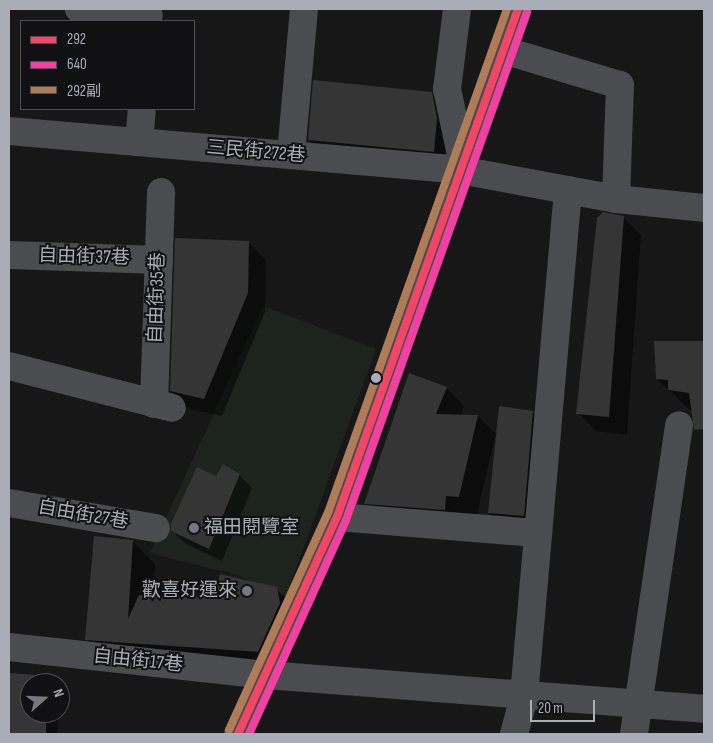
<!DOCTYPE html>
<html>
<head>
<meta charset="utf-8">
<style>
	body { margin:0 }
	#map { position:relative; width:713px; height:743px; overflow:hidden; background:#171717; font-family:"Sofia Sans Condensed","Noto Sans TC",sans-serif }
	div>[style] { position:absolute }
	.green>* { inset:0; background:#1d241e }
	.shadow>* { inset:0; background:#0007 }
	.building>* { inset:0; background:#353536 }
	.minor>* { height:28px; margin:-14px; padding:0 14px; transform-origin:14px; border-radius:14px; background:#4b4c50 }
	.bus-1>* { height:8px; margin:-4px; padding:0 4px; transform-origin:4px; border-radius:4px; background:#f34667 }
	.bus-2>* { height:8px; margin:-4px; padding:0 4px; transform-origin:4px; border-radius:4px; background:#f240a1 }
	.bus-3>* { height:8px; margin:-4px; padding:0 4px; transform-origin:4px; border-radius:4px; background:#b07c57 }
	.dots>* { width:14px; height:14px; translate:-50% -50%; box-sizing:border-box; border:2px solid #111113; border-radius:50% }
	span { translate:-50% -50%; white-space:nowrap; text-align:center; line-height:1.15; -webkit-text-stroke:4px #111113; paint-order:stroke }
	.street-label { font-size:19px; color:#a8adb8 }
	.poi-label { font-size:19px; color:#a8adb8 }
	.left { translate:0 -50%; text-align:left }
	.right { translate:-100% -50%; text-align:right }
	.frame { position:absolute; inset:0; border:10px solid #a8adb8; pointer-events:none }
	.legend { position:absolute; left:20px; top:20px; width:175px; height:90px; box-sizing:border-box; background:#111113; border:1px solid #4d4f55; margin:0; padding:6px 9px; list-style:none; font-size:15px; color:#a8adb8 }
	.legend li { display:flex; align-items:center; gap:10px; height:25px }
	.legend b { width:25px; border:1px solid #4d4f55 }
	.north { position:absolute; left:20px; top:673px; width:50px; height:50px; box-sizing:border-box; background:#111113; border:1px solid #4d4f55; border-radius:50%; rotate:70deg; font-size:14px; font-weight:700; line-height:20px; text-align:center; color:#a8adb8 }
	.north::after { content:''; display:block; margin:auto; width:18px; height:22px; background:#757880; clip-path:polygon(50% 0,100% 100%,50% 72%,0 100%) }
	.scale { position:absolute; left:530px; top:700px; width:65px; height:22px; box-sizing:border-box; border:2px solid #a8adb8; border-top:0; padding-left:6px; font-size:15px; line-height:18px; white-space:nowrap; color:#a8adb8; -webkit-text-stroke:4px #111113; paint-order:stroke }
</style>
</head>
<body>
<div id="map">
	<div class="green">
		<div style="clip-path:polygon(263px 306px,376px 349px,286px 596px,234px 574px,150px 553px)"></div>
	</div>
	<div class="shadow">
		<div style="clip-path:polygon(431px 93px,449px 112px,452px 170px,327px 158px,309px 140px)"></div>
		<div style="clip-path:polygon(623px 217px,641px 235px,627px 435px,596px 431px,578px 413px)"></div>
		<div style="clip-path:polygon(248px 242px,266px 260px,265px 312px,222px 416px,189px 409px,171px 391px)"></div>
		<div style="clip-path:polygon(655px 342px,704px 342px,704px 423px,657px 379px)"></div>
		<div style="clip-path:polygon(446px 388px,464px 406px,460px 416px,478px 416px,496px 434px,477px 514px,384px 521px,366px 503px)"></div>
		<div style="clip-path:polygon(532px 412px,551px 430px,542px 534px,507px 531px,489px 513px)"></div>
		<div style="clip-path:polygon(239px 475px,252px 488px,222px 561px,186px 544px,172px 531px,217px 478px)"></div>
		<div style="clip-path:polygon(132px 541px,155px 564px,152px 596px,217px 597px,276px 589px,299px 611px,302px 626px,281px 674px,109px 662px,86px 639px)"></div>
		<div style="clip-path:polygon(12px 674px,49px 677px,54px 683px,30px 683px,30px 713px,58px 713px,57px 734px,9px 734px)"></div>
	</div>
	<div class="building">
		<div style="clip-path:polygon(313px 80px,432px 92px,437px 118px,434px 152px,308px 140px)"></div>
		<div style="clip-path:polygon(603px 212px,624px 216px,609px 417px,576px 414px,597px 218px)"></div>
		<div style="clip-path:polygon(175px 238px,249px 241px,248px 293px,204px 399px,170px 391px)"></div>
		<div style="clip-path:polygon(654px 341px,704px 341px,704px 429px,694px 430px,689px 393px,668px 390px,668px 380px,656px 379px)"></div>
		<div style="clip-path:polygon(409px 373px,447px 387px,436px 414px,478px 415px,459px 497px,446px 496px,445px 510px,364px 504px)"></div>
		<div style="clip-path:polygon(499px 406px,533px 411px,524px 516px,488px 513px)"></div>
		<div style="clip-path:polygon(223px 464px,240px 474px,209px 549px,171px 531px,171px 524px,197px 467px,216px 476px)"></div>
		<div style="clip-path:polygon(94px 536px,133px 540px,128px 619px,139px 595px,216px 596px,220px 574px,277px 587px,280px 603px,258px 652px,85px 640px)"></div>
		<div style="clip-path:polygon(9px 673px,49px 676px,49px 683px,30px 683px,30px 713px,46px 713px,46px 734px,9px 734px)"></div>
	</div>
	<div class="minor">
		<div style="left:79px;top:9px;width:70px;rotate:4.9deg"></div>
		<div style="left:457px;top:9px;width:81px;rotate:97.1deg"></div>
		<div style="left:447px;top:89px;width:77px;rotate:78deg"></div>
		<div style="left:503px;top:50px;width:122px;rotate:16.7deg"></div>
		<div style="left:620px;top:85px;width:114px;rotate:92deg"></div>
		<div style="left:9px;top:131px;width:453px;rotate:4.9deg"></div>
		<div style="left:460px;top:170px;width:159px;rotate:10.5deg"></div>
		<div style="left:616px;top:199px;width:88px;rotate:5.8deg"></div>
		<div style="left:139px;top:142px;width:33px;rotate:-85deg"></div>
		<div style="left:291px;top:154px;width:146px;rotate:-84.9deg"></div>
		<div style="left:9px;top:255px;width:150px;rotate:1.9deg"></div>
		<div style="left:9px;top:366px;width:168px;rotate:14.4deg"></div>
		<div style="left:154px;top:404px;width:212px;rotate:-88.1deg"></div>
		<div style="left:9px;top:503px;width:149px;rotate:9.7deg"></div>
		<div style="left:337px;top:517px;width:202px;rotate:4.6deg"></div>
		<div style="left:9px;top:647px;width:259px;rotate:6.2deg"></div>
		<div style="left:266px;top:675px;width:439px;rotate:4.4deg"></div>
		<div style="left:238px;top:734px;width:239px;rotate:-65.5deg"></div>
		<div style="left:337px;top:517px;width:539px;rotate:-70.39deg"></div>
		<div style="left:514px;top:734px;width:39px;rotate:-75deg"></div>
		<div style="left:524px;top:696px;width:508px;rotate:-85.03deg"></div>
		<div style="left:634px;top:734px;width:312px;rotate:-81.7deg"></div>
	</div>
	<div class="bus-1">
		<div style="left:238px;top:734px;width:239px;rotate:-65.5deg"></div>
		<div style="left:337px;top:517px;width:539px;rotate:-70.39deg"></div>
	</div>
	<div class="bus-2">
		<div style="left:249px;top:734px;width:235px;rotate:-65.6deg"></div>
		<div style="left:346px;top:520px;width:539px;rotate:-70.39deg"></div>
	</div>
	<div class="bus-3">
		<div style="left:229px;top:730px;width:239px;rotate:-65.5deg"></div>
		<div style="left:328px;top:513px;width:535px;rotate:-70.45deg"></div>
	</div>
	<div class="dots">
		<div style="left:376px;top:378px;background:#a8adb8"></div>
		<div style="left:194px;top:528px;background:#757880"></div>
		<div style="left:247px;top:591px;background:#757880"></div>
	</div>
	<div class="street-label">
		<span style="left:256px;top:152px;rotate:5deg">三民街272巷</span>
		<span style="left:84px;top:257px;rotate:2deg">自由街37巷</span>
		<span style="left:157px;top:298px;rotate:-88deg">自由街35巷</span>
		<span style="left:83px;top:515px;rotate:10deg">自由街27巷</span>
		<span style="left:138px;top:661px;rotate:6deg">自由街17巷</span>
	</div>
	<div class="poi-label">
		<span class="left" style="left:204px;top:528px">福田閱覽室</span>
		<span class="right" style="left:237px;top:591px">歡喜好運來</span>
	</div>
	<div class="frame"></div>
	<ul class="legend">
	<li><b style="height:6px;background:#f34667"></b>292</li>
	<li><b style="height:6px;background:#f240a1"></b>640</li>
	<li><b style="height:6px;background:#b07c57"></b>292副</li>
	</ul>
	<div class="north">N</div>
	<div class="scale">20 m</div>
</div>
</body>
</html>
